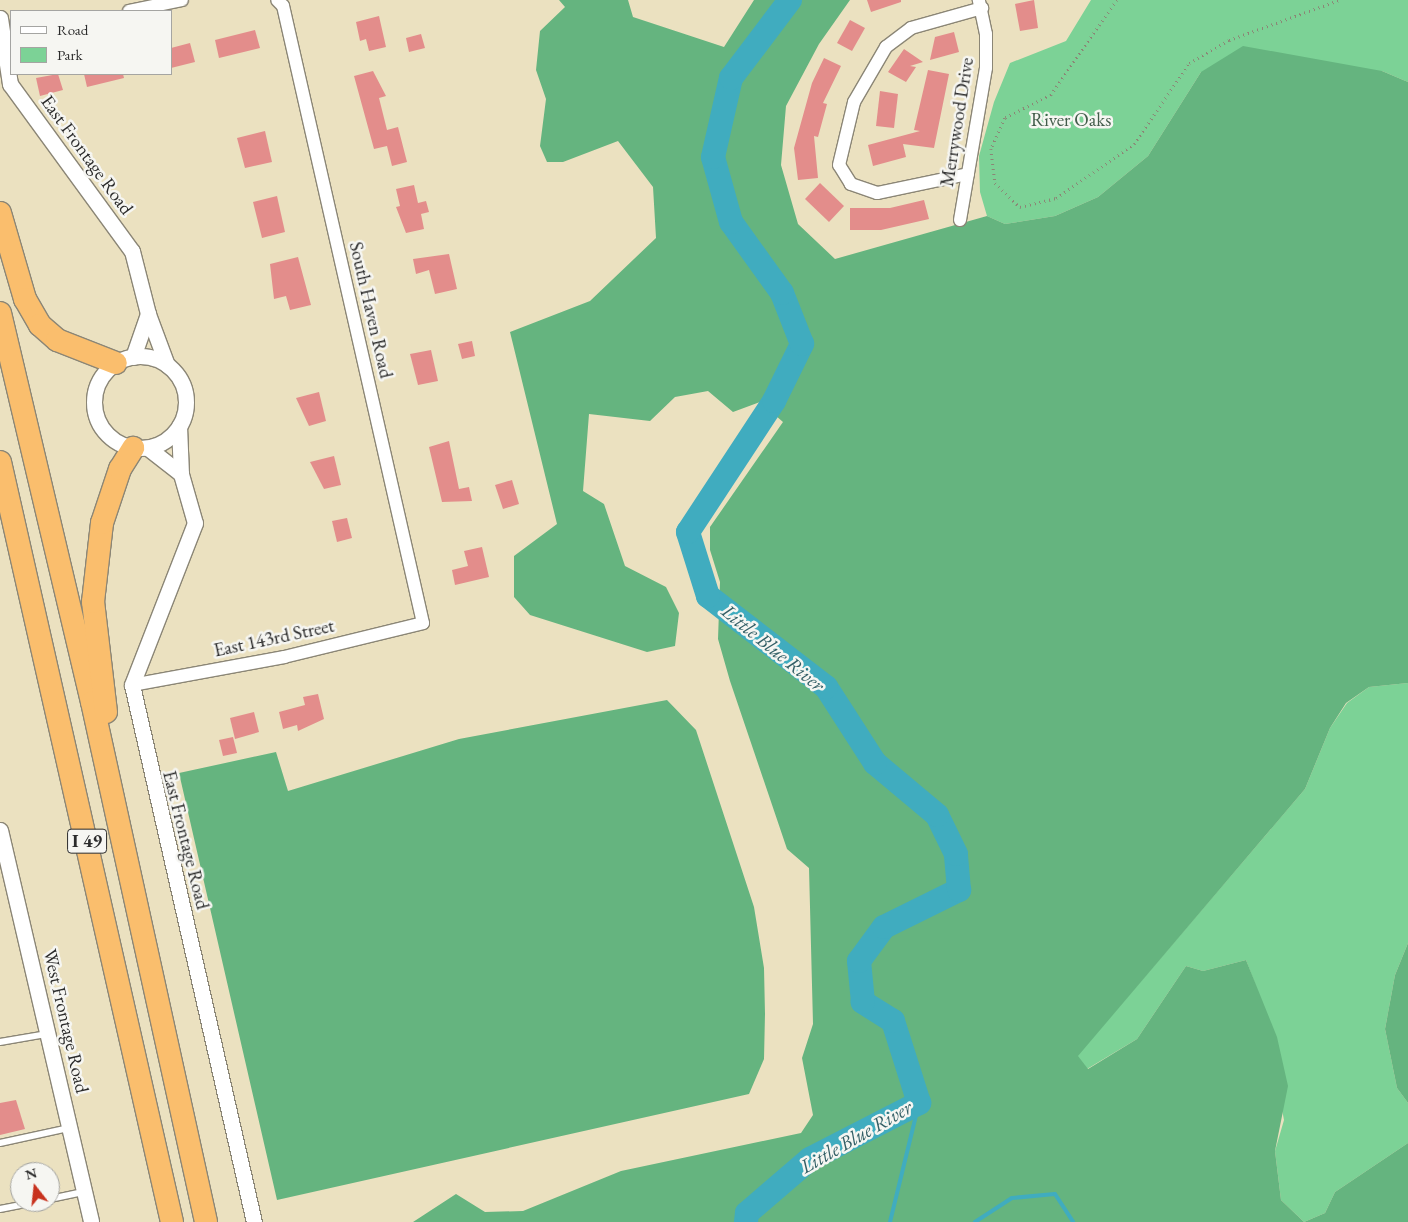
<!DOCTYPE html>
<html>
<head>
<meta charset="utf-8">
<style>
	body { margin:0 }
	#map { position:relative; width:1408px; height:1222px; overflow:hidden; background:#ebe1c0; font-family:"EB Garamond",serif }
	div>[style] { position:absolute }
	.green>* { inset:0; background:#7cd296 }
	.forest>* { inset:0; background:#65b47f }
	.stream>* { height:4px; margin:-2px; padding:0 2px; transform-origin:2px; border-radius:2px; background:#40acbf }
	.river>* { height:24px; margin:-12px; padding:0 12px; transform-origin:12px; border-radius:12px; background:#40acbf }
	.building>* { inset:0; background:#e38d8b }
	.path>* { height:2.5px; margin-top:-1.25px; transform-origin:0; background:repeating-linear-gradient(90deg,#8b8676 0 1px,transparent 0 5px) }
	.roads { filter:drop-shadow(1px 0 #8b8676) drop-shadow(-1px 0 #8b8676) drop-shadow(0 1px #8b8676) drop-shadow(0 -1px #8b8676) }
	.service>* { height:6px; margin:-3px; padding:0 3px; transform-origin:3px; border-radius:3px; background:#fff }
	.minor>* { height:12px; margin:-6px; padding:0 6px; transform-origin:6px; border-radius:6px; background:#fff }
	.tertiary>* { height:15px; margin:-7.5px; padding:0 7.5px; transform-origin:7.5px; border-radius:7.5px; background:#fff }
	.tertiary>.ring { margin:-7.5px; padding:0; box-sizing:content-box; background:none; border:15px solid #fff; border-radius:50% }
	.motorway>* { height:22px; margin:-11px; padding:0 11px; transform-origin:11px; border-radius:11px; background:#fabe6d }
	span { translate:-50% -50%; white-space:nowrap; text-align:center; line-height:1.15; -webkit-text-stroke:5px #f6f6f2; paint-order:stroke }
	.shield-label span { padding:1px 4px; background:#f6f6f2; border:1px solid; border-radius:4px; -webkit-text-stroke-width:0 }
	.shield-label { font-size:18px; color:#2b2b2b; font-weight:700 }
	.park-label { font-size:19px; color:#435d4b }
	.street-label { font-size:19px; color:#2b2b2b }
	.water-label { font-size:20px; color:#335f66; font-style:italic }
	.legend { position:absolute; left:10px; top:10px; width:162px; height:65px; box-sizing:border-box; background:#f6f6f2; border:1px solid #a5a5a2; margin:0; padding:6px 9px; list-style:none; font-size:15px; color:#2b2b2b }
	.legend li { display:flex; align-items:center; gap:10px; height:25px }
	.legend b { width:25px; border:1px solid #a5a5a2 }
	.north { position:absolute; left:10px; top:1162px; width:50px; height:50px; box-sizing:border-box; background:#f6f6f2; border:1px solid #a5a5a2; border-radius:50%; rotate:344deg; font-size:14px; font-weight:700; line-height:20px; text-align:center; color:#2b2b2b }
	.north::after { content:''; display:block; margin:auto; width:18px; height:22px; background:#c8321e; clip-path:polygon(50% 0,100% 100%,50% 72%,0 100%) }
</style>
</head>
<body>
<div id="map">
	<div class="green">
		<div style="clip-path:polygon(1091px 0,1408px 0,1408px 82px,1382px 71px,1201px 72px,1148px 156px,1098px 197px,1055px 216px,1005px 224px,987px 216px,980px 192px,979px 156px,994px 102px,1010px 63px,1066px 41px)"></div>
		<div style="clip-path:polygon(1408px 683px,1408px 943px,1395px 975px,1385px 1029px,1397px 1088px,1408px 1103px,1408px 1143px,1335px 1192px,1325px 1213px,1304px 1222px,1281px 1200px,1275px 1151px,1284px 1120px,1260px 997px,1246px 960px,1203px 971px,1186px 966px,1137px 1039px,1087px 1069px,1077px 1056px,1305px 789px,1330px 728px,1347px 703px,1369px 687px)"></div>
	</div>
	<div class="forest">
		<div style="clip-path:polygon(559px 0,628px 0,633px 17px,724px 47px,754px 0,850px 0,819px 44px,786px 106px,781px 165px,798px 224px,835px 259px,987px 216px,1005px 224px,1055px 216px,1098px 197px,1148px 156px,1201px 72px,1243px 46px,1382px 71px,1408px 82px,1408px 683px,1369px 687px,1346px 703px,1330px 728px,1305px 789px,1078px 1056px,1088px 1069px,1137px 1039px,1186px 966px,1203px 971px,1246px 960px,1277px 1037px,1288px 1086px,1275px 1151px,1281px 1200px,1304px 1222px,1325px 1213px,1335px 1192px,1408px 1143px,1408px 1222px,413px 1222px,456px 1194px,485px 1212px,523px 1211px,621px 1171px,801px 1133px,813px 1115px,802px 1058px,813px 1024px,809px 868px,787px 849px,730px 681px,718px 639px,720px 582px,710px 550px,710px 527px,783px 422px,760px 402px,733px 412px,708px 391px,675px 397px,650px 421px,589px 414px,583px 491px,604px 504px,625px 566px,666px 587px,679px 613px,675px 646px,647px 652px,530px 615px,514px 597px,514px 556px,557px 524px,510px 332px,590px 301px,656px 238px,653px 187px,618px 141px,563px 162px,547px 162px,540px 146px,546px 99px,536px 70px,540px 31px,565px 7px)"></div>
		<div style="clip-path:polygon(667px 700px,696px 730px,754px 907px,764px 968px,765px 1014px,764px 1059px,749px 1094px,277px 1200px,179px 773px,276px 752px,288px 791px,459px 739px)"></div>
		<div style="clip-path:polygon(1408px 943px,1408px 1103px,1397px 1088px,1385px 1029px,1395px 975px)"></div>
	</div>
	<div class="stream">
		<div style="left:890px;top:1222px;width:122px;rotate:-76.3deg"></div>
		<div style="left:975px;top:1222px;width:44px;rotate:-33deg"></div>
		<div style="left:1012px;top:1198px;width:43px;rotate:-5.3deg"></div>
		<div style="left:1055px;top:1194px;width:33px;rotate:57deg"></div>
	</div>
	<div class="river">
		<div style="left:746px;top:1222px;width:9px;rotate:-84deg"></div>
		<div style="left:747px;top:1213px;width:83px;rotate:-40.6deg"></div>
		<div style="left:810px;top:1159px;width:123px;rotate:-27.2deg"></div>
		<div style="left:919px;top:1103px;width:86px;rotate:-107.6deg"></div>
		<div style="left:893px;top:1021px;width:36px;rotate:-148deg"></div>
		<div style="left:863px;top:1002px;width:41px;rotate:-95.6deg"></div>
		<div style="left:859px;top:961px;width:42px;rotate:-53.7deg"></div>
		<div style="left:884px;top:927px;width:84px;rotate:-26.3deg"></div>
		<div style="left:959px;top:890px;width:36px;rotate:-95deg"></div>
		<div style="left:956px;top:854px;width:43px;rotate:-116deg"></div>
		<div style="left:937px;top:815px;width:81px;rotate:-140deg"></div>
		<div style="left:875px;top:763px;width:90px;rotate:-122.8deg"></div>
		<div style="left:826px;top:687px;width:149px;rotate:-142.4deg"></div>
		<div style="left:708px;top:596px;width:67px;rotate:-107.4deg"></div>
		<div style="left:688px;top:532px;width:157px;rotate:-56.7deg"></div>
		<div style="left:774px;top:401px;width:64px;rotate:-63.8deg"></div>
		<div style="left:802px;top:344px;width:55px;rotate:-111.4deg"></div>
		<div style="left:782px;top:293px;width:87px;rotate:-125.7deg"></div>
		<div style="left:731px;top:222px;width:67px;rotate:-105.5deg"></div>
		<div style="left:713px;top:157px;width:81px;rotate:-77.2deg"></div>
		<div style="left:731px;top:78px;width:98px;rotate:-52.9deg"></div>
	</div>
	<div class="building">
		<div style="clip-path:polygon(867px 0,901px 0,901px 2px,871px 12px)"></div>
		<div style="clip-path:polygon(1034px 0,1038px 28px,1020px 31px,1015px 4px)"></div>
		<div style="clip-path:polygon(379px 16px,386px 47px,369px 51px,366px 39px,360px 41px,356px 22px)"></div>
		<div style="clip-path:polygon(850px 20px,865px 28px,852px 51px,837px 43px)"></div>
		<div style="clip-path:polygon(255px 30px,260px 48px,219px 58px,215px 40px)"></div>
		<div style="clip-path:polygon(954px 32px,959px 52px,930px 60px,935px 37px)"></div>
		<div style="clip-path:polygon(421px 34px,425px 48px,409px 52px,406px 38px)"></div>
		<div style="clip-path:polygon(190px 43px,195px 62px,171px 68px,171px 48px)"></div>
		<div style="clip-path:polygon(904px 49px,923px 62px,910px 66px,916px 67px,906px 82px,888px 72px)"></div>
		<div style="clip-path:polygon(824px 58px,841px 66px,823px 103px,827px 104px,818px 137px,814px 136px,818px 178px,798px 180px,794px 148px,812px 83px)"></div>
		<div style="clip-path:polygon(928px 70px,949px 74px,934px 148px,903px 144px,906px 157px,873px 166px,868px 145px,920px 131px,914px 130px)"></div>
		<div style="clip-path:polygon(373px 71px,386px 96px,379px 98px,387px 130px,398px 127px,407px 162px,392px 166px,387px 146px,374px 149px,354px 76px)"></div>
		<div style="clip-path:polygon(58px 74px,63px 90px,40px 96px,36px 78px)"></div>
		<div style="clip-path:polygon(84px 74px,123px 74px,124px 78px,87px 87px)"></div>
		<div style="clip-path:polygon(880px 91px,898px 94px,894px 128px,876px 126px)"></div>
		<div style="clip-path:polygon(265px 131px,272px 162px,245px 168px,237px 138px)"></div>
		<div style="clip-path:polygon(820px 183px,844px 206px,829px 222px,805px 199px)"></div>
		<div style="clip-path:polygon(414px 185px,418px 203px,426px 201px,429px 212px,421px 214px,424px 229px,406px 233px,396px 207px,400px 206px,396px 189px)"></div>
		<div style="clip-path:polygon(277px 196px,285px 232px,262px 238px,253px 202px)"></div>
		<div style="clip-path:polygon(924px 200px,929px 219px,881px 230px,850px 230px,850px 208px,890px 208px)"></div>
		<div style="clip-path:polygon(449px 254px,457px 289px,435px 294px,429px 270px,416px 274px,413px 259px)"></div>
		<div style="clip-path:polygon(298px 257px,311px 305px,290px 310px,286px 296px,274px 299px,270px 264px)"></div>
		<div style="clip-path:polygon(472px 341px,475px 356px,462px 359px,458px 344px)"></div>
		<div style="clip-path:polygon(431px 350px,438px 381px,418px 385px,410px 354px)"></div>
		<div style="clip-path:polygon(319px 392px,326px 421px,309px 426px,296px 398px)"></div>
		<div style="clip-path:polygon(449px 441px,459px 489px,469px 487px,472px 501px,442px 502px,429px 447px)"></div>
		<div style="clip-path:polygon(334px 456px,341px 485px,324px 489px,310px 462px)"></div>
		<div style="clip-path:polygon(512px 480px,519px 504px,503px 509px,495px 485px)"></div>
		<div style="clip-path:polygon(347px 518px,352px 538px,337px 542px,332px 521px)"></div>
		<div style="clip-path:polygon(482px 547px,489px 577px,455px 585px,452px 570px,468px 566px,464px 551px)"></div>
		<div style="clip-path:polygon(318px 694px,324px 719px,298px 731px,297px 725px,283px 729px,279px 712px,305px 705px,303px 697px)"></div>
		<div style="clip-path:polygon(254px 712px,259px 732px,235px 739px,230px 718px)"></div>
		<div style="clip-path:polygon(233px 737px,237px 753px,223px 756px,219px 740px)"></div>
		<div style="clip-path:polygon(16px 1100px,25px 1129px,0 1135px,0 1103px)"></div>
	</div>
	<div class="path">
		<div style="left:1117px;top:0;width:116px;rotate:124.8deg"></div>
		<div style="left:1051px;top:95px;width:51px;rotate:153.4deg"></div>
		<div style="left:1005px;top:118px;width:34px;rotate:114deg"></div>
		<div style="left:991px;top:149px;width:34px;rotate:83deg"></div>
		<div style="left:995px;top:183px;width:35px;rotate:44deg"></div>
		<div style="left:1020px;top:207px;width:37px;rotate:-14deg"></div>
		<div style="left:1056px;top:198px;width:95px;rotate:-34.7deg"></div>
		<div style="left:1134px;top:144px;width:98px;rotate:-55.8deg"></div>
		<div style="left:1189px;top:63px;width:46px;rotate:-29.9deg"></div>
		<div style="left:1229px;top:40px;width:117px;rotate:-20deg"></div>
	</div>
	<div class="roads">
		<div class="service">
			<div style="left:0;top:1042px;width:48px;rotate:-9.7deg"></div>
			<div style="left:0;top:1143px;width:71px;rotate:-12.3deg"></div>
			<div style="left:50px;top:1199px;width:35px;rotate:-12deg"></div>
			<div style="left:0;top:1209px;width:36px;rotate:-11deg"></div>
		</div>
		<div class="minor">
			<div style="left:129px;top:11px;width:54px;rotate:-11.7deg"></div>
			<div style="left:968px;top:174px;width:93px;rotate:168.2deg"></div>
			<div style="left:877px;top:193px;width:28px;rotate:-161deg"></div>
			<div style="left:851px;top:184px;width:22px;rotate:-122deg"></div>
			<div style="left:839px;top:165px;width:65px;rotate:-76.6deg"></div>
			<div style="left:854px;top:102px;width:64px;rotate:-59.8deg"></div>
			<div style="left:886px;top:47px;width:31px;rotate:-37deg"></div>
			<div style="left:911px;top:28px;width:74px;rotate:-15.7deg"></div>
			<div style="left:960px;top:220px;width:154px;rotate:-80.3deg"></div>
			<div style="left:986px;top:68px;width:34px;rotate:-90deg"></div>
			<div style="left:986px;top:34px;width:35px;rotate:-102deg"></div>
			<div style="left:132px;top:685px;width:155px;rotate:-10.4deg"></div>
			<div style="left:284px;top:657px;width:143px;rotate:-13.7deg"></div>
			<div style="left:423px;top:623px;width:633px;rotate:-102.78deg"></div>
			<div style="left:283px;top:6px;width:8px;rotate:-135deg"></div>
		</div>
		<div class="tertiary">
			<div style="left:0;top:18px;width:67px;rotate:81.4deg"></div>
			<div style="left:10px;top:84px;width:207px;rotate:53.9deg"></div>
			<div style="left:132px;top:251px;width:65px;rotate:75.7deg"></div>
			<div style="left:148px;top:314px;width:54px;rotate:69.6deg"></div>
			<div class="ring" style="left:94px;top:356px;width:77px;height:77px"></div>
			<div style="left:133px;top:357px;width:46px;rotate:-70.8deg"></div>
			<div style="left:179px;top:426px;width:48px;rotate:87.6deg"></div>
			<div style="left:181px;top:474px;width:51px;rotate:74.1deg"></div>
			<div style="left:195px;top:523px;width:174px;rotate:111.3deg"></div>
			<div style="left:132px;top:685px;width:551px;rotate:77.2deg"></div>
			<div style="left:148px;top:448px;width:42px;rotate:38.2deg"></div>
			<div style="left:0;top:830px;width:402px;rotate:76.9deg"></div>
		</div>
		<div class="motorway">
			<div style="left:0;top:213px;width:90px;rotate:73.8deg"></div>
			<div style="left:25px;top:299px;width:30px;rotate:60deg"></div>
			<div style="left:40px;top:325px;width:23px;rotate:41deg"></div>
			<div style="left:57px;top:340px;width:63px;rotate:21.3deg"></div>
			<div style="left:0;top:313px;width:400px;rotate:76.7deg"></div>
			<div style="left:92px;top:702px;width:532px;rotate:77.63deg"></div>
			<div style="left:0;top:462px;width:779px;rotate:77.25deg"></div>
			<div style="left:106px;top:712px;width:111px;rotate:-96.7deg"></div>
			<div style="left:93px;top:602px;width:80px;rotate:-83.5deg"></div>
			<div style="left:102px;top:523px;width:57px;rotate:-71.6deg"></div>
			<div style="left:120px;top:469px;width:25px;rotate:-58deg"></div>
		</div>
	</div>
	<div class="shield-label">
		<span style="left:87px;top:841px">I 49</span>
	</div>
	<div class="park-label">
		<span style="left:1071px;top:120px">River Oaks</span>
	</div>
	<div class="street-label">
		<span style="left:957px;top:122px;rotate:-81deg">Merrywood Drive</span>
		<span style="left:87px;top:155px;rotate:54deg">East Frontage Road</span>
		<span style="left:371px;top:310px;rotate:77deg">South Haven Road</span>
		<span style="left:274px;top:638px;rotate:-12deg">East 143rd Street</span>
		<span style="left:186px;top:840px;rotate:76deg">East Frontage Road</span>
		<span style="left:66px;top:1021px;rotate:77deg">West Frontage Road</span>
	</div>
	<div class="water-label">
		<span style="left:773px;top:648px;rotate:39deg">Little Blue River</span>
		<span style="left:856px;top:1137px;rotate:-30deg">Little Blue River</span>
	</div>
	<ul class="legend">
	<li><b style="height:6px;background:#fff"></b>Road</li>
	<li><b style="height:14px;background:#7cd296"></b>Park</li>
	</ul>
	<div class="north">N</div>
</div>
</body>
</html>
